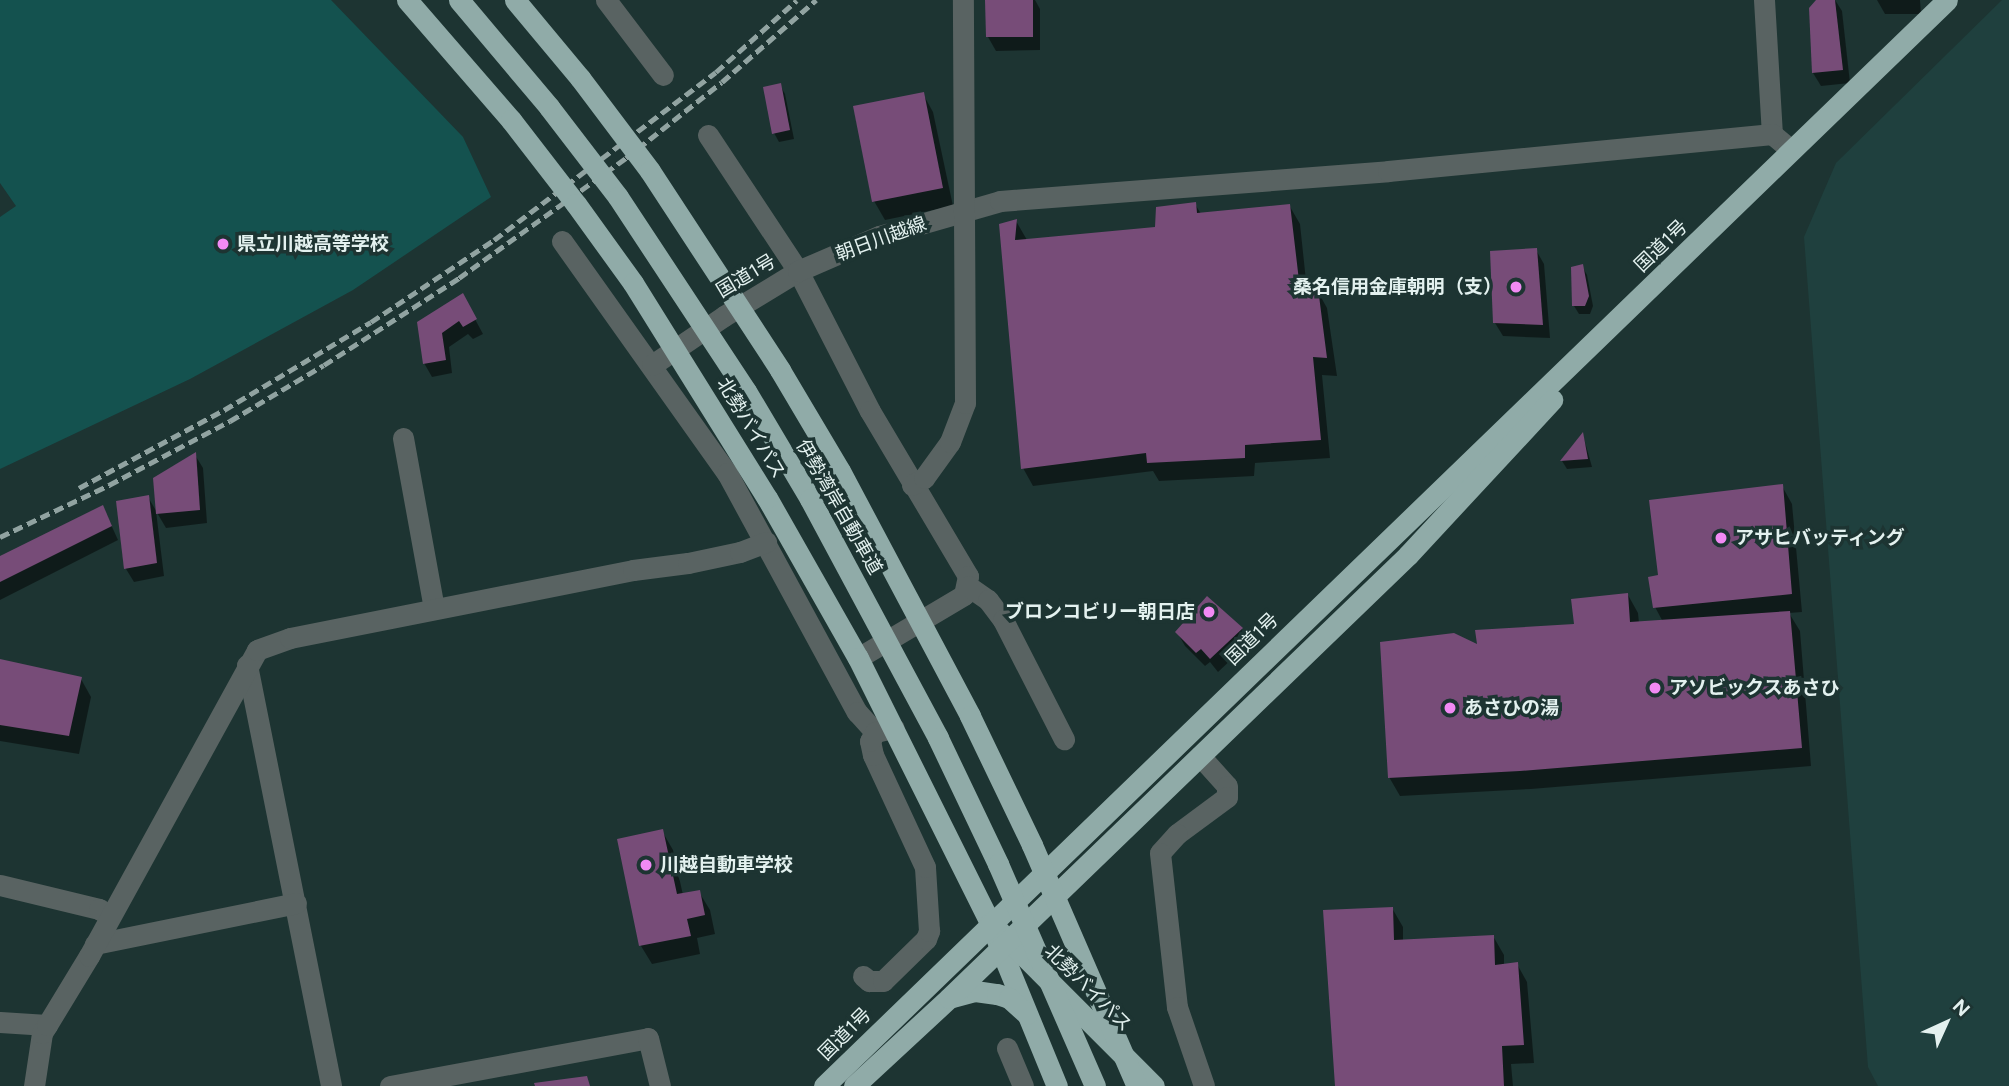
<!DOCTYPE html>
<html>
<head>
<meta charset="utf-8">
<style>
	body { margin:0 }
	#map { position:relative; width:2009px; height:1086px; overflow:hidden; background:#1d3432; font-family:Figtree,"Noto Sans JP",sans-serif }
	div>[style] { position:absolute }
	.built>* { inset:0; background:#1f403e }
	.green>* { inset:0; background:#14524f }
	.shadow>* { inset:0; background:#0007 }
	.building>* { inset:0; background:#774c78 }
	.minor>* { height:21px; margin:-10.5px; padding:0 10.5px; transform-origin:10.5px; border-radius:10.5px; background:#596362 }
	.highway>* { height:21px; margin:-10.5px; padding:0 10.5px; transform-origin:10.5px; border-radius:10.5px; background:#90aba8 }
	.rail>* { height:5px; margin-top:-2.5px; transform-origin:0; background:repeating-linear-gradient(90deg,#91a3a1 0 10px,transparent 0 15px) }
	.highway-bridge>* { height:21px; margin:-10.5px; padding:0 10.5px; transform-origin:10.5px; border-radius:10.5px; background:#90aba8 }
	.dots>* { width:19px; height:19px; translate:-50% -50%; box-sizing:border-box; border:4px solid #1d3432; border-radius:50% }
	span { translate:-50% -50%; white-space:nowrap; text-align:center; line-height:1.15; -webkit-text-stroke:7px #1d3432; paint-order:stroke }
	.street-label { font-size:19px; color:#e3f1ef }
	.poi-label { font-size:19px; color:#e3f1ef; font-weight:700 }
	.left { translate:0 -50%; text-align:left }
	.right { translate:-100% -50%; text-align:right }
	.north { position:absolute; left:1911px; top:988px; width:70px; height:70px; -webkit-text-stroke:5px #1d3432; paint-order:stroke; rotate:45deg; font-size:19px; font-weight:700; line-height:28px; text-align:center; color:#e3f1ef }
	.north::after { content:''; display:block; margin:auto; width:24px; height:32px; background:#e3f1ef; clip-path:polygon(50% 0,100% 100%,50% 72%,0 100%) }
</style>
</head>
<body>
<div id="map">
	<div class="built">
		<div style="clip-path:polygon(2002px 0,2009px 0,2009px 1086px,1878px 1086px,1868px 1067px,1804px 237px,1836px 163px)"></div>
	</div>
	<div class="green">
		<div style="clip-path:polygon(0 0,331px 0,463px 137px,491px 197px,353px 290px,190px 379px,0 469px,0 217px,16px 206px,0 183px)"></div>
	</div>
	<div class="shadow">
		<div style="clip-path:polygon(987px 0,1035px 0,1040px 9px,1040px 50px,996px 51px,988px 37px)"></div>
		<div style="clip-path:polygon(1818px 0,1835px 0,1842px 11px,1850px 83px,1821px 86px,1813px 73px)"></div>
		<div style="clip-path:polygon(1877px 0,1920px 0,1921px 14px,1885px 14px)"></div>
		<div style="clip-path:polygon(780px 85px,785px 94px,794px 139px,779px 142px,774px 133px)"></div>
		<div style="clip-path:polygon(923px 94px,933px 112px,953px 206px,885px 220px,874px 201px)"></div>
		<div style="clip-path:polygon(1195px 204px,1201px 214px,1289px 205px,1300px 224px,1307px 290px,1317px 290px,1327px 308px,1337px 376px,1322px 375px,1330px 458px,1255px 463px,1254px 476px,1159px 481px,1153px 471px,1033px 486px,1023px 468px,1001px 225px,1016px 221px,1027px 240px,1157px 229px)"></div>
		<div style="clip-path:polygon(1536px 250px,1544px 264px,1550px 338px,1503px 336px,1495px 323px)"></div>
		<div style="clip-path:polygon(1582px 266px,1587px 275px,1593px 306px,1590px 314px,1579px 314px,1574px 306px)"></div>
		<div style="clip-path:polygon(462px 295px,483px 334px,473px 339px,468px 334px,449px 347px,452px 373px,432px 377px,424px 363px)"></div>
		<div style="clip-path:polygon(1583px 435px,1592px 467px,1567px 469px,1562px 461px)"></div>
		<div style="clip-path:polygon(195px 455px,203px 468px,207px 523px,166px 528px,156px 511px,164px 576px,134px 582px,126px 569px,148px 497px,158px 514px)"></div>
		<div style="clip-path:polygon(1782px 486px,1792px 504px,1802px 612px,1789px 613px,1800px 631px,1811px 766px,1531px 789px,1400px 796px,1389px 777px,1479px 647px,1576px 626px,1628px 595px,1638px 613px,1639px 623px,1663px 622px,1655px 607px)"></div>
		<div style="clip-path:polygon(103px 507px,118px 540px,0 600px,0 558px)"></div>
		<div style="clip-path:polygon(1241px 629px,1249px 643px,1218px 672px,1210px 662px,1205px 666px,1185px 646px,1177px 632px)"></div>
		<div style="clip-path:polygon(0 661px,81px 679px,91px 697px,79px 754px,0 741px)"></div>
		<div style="clip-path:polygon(662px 831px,673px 850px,683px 895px,699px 892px,710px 910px,715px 934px,697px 938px,700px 954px,652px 964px,641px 946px)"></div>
		<div style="clip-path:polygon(1392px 908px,1403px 927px,1403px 942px,1493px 936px,1504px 955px,1504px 965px,1517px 964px,1527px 982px,1534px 1063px,1511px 1064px,1513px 1086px,1337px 1086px)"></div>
	</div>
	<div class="building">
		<div style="clip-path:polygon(985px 0,1033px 0,1033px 37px,986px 37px)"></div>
		<div style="clip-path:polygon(1816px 0,1835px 0,1843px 70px,1812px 73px,1809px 8px)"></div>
		<div style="clip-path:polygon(781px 83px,790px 130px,772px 134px,763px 87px)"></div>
		<div style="clip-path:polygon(924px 92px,943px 188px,872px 202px,853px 106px)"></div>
		<div style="clip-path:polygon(1196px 202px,1197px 213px,1290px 204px,1300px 289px,1318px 288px,1327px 358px,1313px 357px,1321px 440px,1245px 445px,1245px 458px,1147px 463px,1146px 453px,1021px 469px,999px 224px,1017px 219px,1015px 240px,1155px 227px,1156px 207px)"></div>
		<div style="clip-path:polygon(1537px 248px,1543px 325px,1493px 323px,1490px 251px)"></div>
		<div style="clip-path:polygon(1583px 264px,1589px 296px,1585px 306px,1572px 306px,1571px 267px)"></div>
		<div style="clip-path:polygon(463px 293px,477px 319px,463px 327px,459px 321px,442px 333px,446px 360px,423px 364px,417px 322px)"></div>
		<div style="clip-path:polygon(1583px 432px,1588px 459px,1560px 461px)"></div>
		<div style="clip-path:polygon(196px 452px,200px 510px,156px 514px,153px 478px)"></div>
		<div style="clip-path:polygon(1783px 484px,1792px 594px,1653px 608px,1648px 577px,1658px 575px,1649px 500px)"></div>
		<div style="clip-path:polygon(149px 495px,157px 563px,124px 569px,116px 501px)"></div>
		<div style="clip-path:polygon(103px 505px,112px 526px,0 582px,0 556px)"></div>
		<div style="clip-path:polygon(1628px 593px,1630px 622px,1790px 611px,1802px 748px,1520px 771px,1388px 778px,1380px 642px,1454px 633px,1477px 644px,1475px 630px,1574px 624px,1571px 599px)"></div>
		<div style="clip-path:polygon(1207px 596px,1243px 628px,1210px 659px,1201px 649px,1196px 653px,1175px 632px)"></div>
		<div style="clip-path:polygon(0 659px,82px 677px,69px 736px,0 725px)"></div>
		<div style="clip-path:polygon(663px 829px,677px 894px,700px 890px,705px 915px,687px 919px,691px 936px,639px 946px,617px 839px)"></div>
		<div style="clip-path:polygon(1393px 907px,1394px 940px,1494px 935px,1495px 965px,1518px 962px,1524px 1045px,1502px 1046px,1504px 1086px,1335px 1086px,1323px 910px)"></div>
		<div style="clip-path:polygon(587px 1076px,590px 1086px,535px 1086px,534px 1083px)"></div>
	</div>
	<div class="minor">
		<div style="left:606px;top:0;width:94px;rotate:52.8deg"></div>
		<div style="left:1764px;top:0;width:134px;rotate:86.6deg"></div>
		<div style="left:1772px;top:134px;width:25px;rotate:40deg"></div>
		<div style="left:708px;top:135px;width:163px;rotate:56.5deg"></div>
		<div style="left:798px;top:271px;width:157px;rotate:62.8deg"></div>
		<div style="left:870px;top:411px;width:192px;rotate:59.3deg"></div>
		<div style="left:968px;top:576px;width:19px;rotate:102deg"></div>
		<div style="left:964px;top:595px;width:123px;rotate:149.3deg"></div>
		<div style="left:562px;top:241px;width:285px;rotate:54.6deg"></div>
		<div style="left:727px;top:473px;width:272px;rotate:61.5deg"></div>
		<div style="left:857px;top:712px;width:27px;rotate:48deg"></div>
		<div style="left:875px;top:732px;width:19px;rotate:-12deg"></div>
		<div style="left:652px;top:365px;width:87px;rotate:-34.2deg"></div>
		<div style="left:724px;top:316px;width:87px;rotate:-31.3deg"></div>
		<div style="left:798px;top:271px;width:88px;rotate:-23.4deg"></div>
		<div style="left:879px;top:236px;width:126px;rotate:-16.1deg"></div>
		<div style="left:1000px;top:201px;width:389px;rotate:-4.4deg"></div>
		<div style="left:1388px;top:171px;width:386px;rotate:-5.5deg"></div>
		<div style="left:403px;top:438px;width:173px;rotate:79.7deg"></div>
		<div style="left:912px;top:485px;width:14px;rotate:-30deg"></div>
		<div style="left:924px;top:478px;width:44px;rotate:-54.2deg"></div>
		<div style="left:950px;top:442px;width:42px;rotate:-69deg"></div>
		<div style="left:965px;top:403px;width:403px;rotate:-90.3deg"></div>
		<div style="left:968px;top:586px;width:24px;rotate:35deg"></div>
		<div style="left:988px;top:600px;width:25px;rotate:53deg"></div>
		<div style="left:1003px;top:620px;width:134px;rotate:62.9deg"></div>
		<div style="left:247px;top:665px;width:429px;rotate:78.7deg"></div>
		<div style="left:1200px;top:756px;width:40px;rotate:48deg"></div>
		<div style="left:1227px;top:786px;width:11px;rotate:90deg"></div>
		<div style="left:1227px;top:797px;width:62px;rotate:143.5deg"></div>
		<div style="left:1177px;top:834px;width:25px;rotate:132deg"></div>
		<div style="left:1160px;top:853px;width:155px;rotate:83.7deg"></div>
		<div style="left:1177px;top:1007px;width:83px;rotate:71.1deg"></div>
		<div style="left:0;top:885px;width:102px;rotate:13.6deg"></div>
		<div style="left:99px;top:909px;width:13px;rotate:32deg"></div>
		<div style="left:95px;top:944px;width:205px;rotate:-11.5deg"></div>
		<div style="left:863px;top:976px;width:8px;rotate:40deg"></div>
		<div style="left:869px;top:981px;width:14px"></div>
		<div style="left:883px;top:981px;width:60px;rotate:-44.3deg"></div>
		<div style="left:926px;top:939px;width:9px;rotate:-69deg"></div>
		<div style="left:929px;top:931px;width:64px;rotate:-93.6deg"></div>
		<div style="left:925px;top:867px;width:123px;rotate:-114.9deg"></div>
		<div style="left:873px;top:755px;width:14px;rotate:-102deg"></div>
		<div style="left:870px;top:741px;width:10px;rotate:-61deg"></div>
		<div style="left:0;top:1022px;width:47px;rotate:3.7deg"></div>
		<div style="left:1007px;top:1048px;width:41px;rotate:67.2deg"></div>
		<div style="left:34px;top:1086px;width:54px;rotate:-81.4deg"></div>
		<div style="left:42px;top:1033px;width:9px;rotate:-58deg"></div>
		<div style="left:47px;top:1025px;width:81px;rotate:-58.7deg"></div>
		<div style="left:89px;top:956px;width:349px;rotate:-61.2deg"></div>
		<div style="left:257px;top:650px;width:35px;rotate:-20deg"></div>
		<div style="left:290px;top:638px;width:350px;rotate:-11.2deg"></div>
		<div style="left:633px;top:570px;width:55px;rotate:-7.3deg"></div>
		<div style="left:688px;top:563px;width:53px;rotate:-11.9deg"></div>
		<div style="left:740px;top:552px;width:28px;rotate:-21deg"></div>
		<div style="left:390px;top:1086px;width:262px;rotate:-10.5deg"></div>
		<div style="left:648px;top:1038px;width:49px;rotate:76deg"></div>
	</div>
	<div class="highway">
		<div style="left:767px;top:498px;width:184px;rotate:60.4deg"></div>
		<div style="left:858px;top:658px;width:296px;rotate:63.5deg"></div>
		<div style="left:990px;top:923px;width:176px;rotate:67.7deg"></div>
		<div style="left:999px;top:931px;width:219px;rotate:45deg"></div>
		<div style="left:952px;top:997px;width:24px;rotate:-15deg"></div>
		<div style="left:975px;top:991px;width:22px;rotate:8deg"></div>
		<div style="left:997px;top:994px;width:13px;rotate:18deg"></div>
		<div style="left:1009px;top:998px;width:24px;rotate:42deg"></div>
		<div style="left:824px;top:1086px;width:1562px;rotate:-44.04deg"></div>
		<div style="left:854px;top:1086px;width:129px;rotate:-42.8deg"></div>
		<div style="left:949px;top:998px;width:638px;rotate:-43.98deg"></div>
		<div style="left:1408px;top:555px;width:212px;rotate:-47.1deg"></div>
	</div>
	<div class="rail">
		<div style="left:79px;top:488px;width:165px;rotate:-28.3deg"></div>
		<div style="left:224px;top:410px;width:171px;rotate:-30.9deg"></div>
		<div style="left:371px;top:322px;width:148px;rotate:-33.7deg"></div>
		<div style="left:494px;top:240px;width:278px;rotate:-37.1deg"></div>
		<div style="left:716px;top:72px;width:108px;rotate:-41.6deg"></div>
		<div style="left:0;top:537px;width:121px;rotate:-25.5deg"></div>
		<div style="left:109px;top:485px;width:137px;rotate:-27.9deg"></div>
		<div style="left:230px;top:421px;width:109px;rotate:-30.8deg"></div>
		<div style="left:324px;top:365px;width:161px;rotate:-32.8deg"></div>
		<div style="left:459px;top:278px;width:206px;rotate:-35.7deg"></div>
		<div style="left:626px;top:158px;width:122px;rotate:-38.4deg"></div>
		<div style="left:722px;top:82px;width:125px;rotate:-41.1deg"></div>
	</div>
	<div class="highway-bridge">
		<div style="left:407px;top:0;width:159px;rotate:49.1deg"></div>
		<div style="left:511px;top:120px;width:106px;rotate:52.3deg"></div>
		<div style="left:576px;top:204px;width:97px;rotate:54.2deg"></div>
		<div style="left:633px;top:283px;width:253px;rotate:58.1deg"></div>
		<div style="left:459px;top:0;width:140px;rotate:49.9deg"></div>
		<div style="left:549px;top:107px;width:113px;rotate:52.5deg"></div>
		<div style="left:618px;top:197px;width:232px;rotate:56.6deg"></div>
		<div style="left:746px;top:391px;width:126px;rotate:59.3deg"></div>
		<div style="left:810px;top:499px;width:271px;rotate:61.8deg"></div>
		<div style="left:938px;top:738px;width:140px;rotate:64.5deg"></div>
		<div style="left:998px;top:864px;width:242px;rotate:66.4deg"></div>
		<div style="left:515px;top:0;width:102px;rotate:50.2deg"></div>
		<div style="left:580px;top:78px;width:116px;rotate:53deg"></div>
		<div style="left:650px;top:171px;width:238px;rotate:56.8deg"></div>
		<div style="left:780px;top:370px;width:117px;rotate:59.3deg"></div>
		<div style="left:840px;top:471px;width:277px;rotate:62deg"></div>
		<div style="left:970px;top:716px;width:143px;rotate:64.3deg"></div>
		<div style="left:1032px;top:845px;width:263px;rotate:66.5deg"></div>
	</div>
	<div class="dots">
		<div style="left:223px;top:244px;background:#f18af4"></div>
		<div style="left:1516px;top:287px;background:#f18af4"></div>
		<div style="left:1721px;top:538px;background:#f18af4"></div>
		<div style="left:1209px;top:612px;background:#f18af4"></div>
		<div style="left:1655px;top:688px;background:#f18af4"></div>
		<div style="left:1450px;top:708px;background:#f18af4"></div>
		<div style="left:646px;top:865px;background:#f18af4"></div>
	</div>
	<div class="street-label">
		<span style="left:881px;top:239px;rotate:-20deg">朝日川越線</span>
		<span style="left:1661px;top:246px;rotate:-44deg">国道1号</span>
		<span style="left:746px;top:276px;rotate:-31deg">国道1号</span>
		<span style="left:751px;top:428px;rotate:59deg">北勢バイパス</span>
		<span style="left:839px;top:507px;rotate:60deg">伊勢湾岸自動車道</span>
		<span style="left:1252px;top:639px;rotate:-44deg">国道1号</span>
		<span style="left:1088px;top:988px;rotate:45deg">北勢バイパス</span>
		<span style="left:845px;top:1034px;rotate:-45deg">国道1号</span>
	</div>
	<div class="poi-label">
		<span class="left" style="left:237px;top:244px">県立川越高等学校</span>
		<span class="right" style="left:1502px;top:287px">桑名信用金庫朝明（支）</span>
		<span class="left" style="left:1735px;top:538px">アサヒバッティング</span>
		<span class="right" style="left:1195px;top:612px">ブロンコビリー朝日店</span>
		<span class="left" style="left:1669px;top:688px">アソビックスあさひ</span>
		<span class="left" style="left:1464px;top:708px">あさひの湯</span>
		<span class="left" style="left:660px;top:865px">川越自動車学校</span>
	</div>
	<div class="north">N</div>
</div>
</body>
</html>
